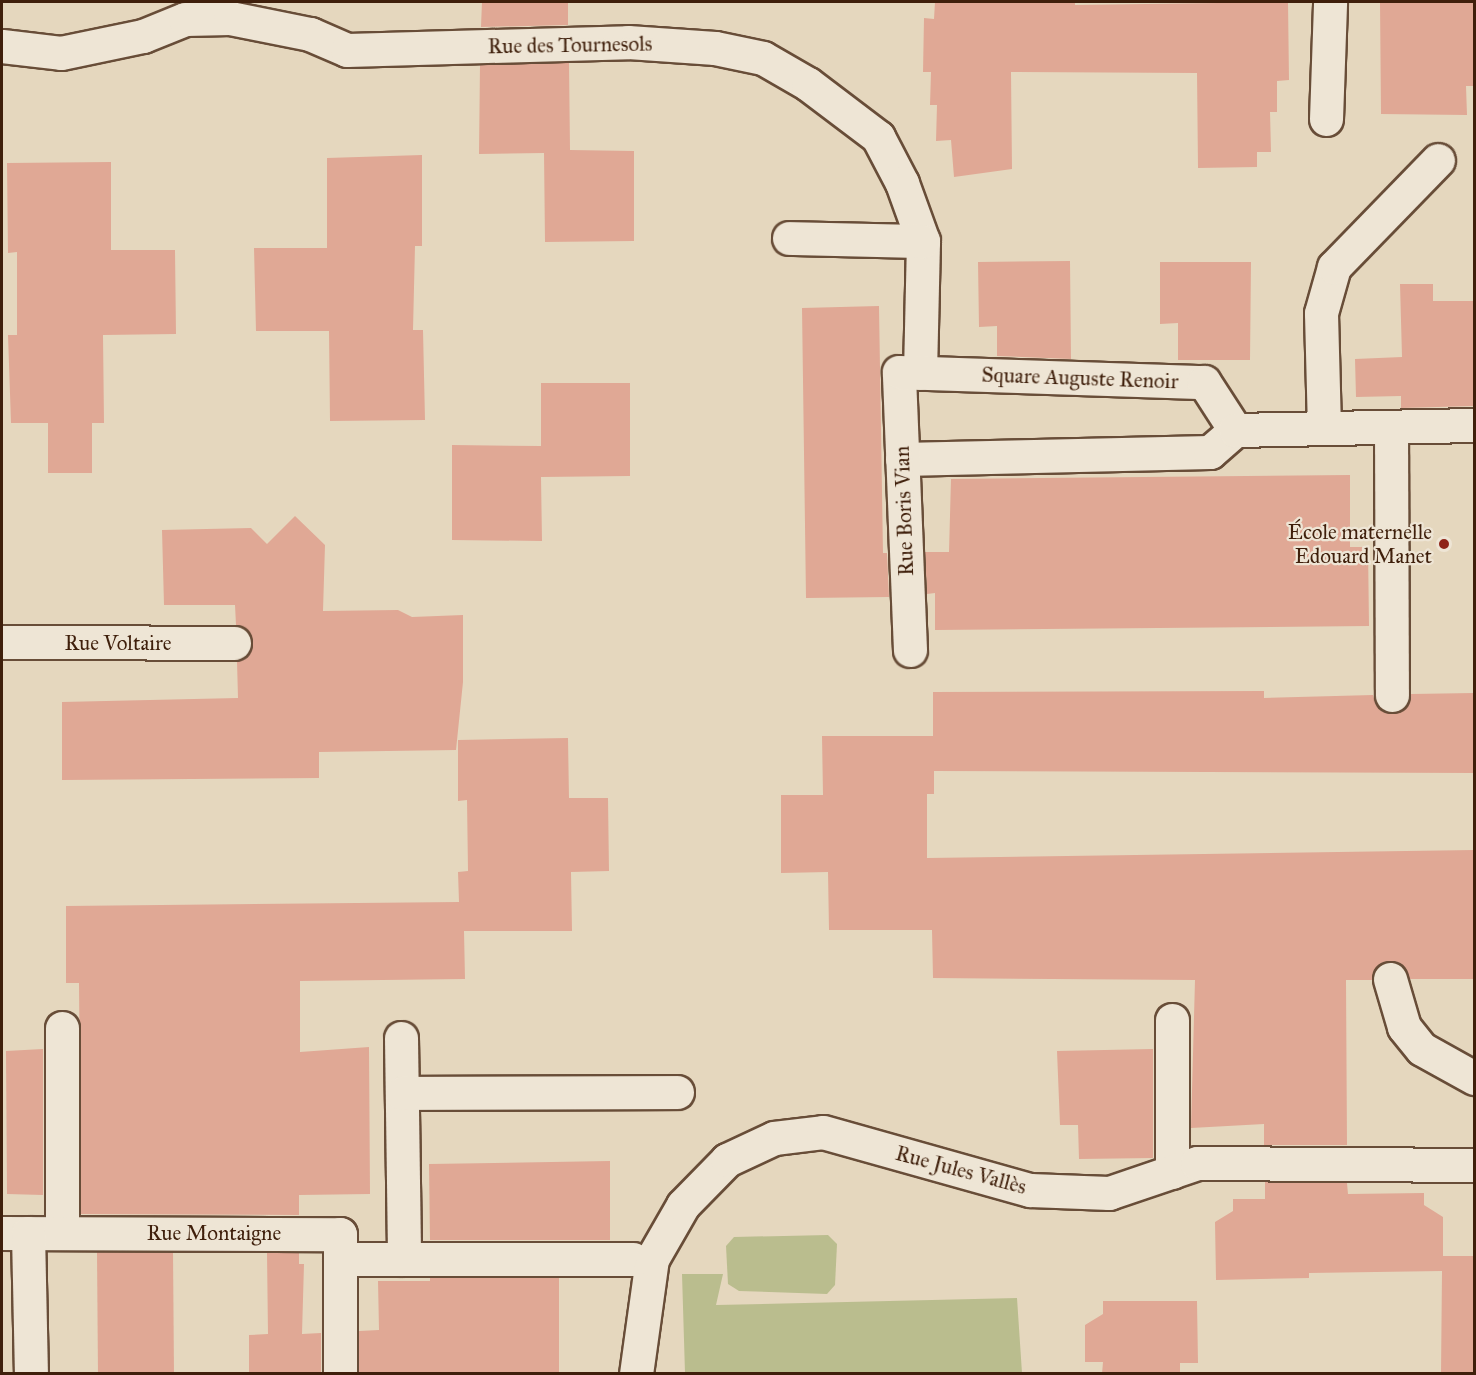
<!DOCTYPE html>
<html>
<head>
<meta charset="utf-8">
<style>
	body { margin:0 }
	#map { position:relative; width:1476px; height:1375px; overflow:hidden; background:#e5d7be; font-family:"IM FELL Great Primer",serif }
	div>[style] { position:absolute }
	.green>* { inset:0; background:#babd8e }
	.building>* { inset:0; background:#e0a895 }
	.roads { filter:drop-shadow(2px 0 #684d38) drop-shadow(-2px 0 #684d38) drop-shadow(0 2px #684d38) drop-shadow(0 -2px #684d38) }
	.minor>* { height:33px; margin:-16.5px; padding:0 16.5px; transform-origin:16.5px; border-radius:16.5px; background:#eee5d5 }
	.dots>* { width:16px; height:16px; translate:-50% -50%; box-sizing:border-box; border:3px solid #eee5d5; border-radius:50% }
	span { translate:-50% -50%; white-space:nowrap; text-align:center; line-height:1.15; -webkit-text-stroke:4.5px #eee5d5; paint-order:stroke }
	.street-label { font-size:21px; color:#3f1f0b }
	.poi-label { font-size:21px; color:#3f1f0b }
	.right { translate:-100% -50%; text-align:right }
	.frame { position:absolute; inset:0; border:3px solid #3f1f0b; pointer-events:none }
</style>
</head>
<body>
<div id="map">
	<div class="green">
		<div style="clip-path:polygon(828px 1235px,837px 1244px,835px 1285px,827px 1294px,739px 1291px,728px 1284px,726px 1246px,734px 1237px)"></div>
		<div style="clip-path:polygon(682px 1274px,723px 1274px,716px 1305px,1017px 1298px,1022px 1373px,685px 1373px)"></div>
	</div>
	<div class="building">
		<div style="clip-path:polygon(482px 2px,568px 2px,568px 25px,481px 27px)"></div>
		<div style="clip-path:polygon(935px 2px,1075px 2px,1075px 5px,1288px 2px,1289px 80px,1277px 81px,1277px 112px,1270px 112px,1271px 152px,1257px 152px,1257px 167px,1198px 168px,1197px 73px,1011px 72px,1012px 169px,954px 177px,951px 140px,936px 141px,937px 105px,930px 105px,931px 72px,923px 72px,924px 18px,934px 19px)"></div>
		<div style="clip-path:polygon(1380px 2px,1474px 2px,1474px 86px,1466px 86px,1467px 115px,1381px 114px)"></div>
		<div style="clip-path:polygon(569px 62px,570px 150px,634px 151px,634px 241px,545px 242px,544px 153px,479px 154px,480px 65px)"></div>
		<div style="clip-path:polygon(422px 155px,422px 246px,415px 246px,413px 330px,423px 330px,425px 420px,330px 421px,329px 331px,256px 331px,254px 248px,327px 248px,327px 158px)"></div>
		<div style="clip-path:polygon(111px 162px,111px 250px,175px 250px,176px 334px,103px 335px,104px 423px,92px 423px,92px 473px,48px 473px,48px 423px,11px 423px,8px 335px,17px 335px,17px 252px,8px 253px,7px 163px)"></div>
		<div style="clip-path:polygon(1070px 261px,1071px 359px,997px 356px,997px 326px,979px 327px,978px 262px)"></div>
		<div style="clip-path:polygon(1160px 262px,1251px 262px,1250px 360px,1178px 360px,1178px 323px,1160px 324px)"></div>
		<div style="clip-path:polygon(1400px 284px,1433px 284px,1433px 301px,1474px 301px,1474px 406px,1401px 408px,1401px 396px,1356px 397px,1355px 359px,1402px 357px)"></div>
		<div style="clip-path:polygon(879px 306px,883px 553px,887px 553px,889px 597px,806px 598px,802px 308px)"></div>
		<div style="clip-path:polygon(541px 383px,630px 383px,630px 476px,541px 477px,542px 541px,452px 540px,452px 445px,541px 446px,541px 458px)"></div>
		<div style="clip-path:polygon(1350px 475px,1350px 547px,1368px 547px,1369px 626px,935px 630px,935px 593px,927px 594px,925px 552px,949px 552px,951px 479px)"></div>
		<div style="clip-path:polygon(295px 516px,325px 545px,323px 611px,398px 610px,412px 617px,463px 615px,463px 682px,456px 750px,319px 752px,319px 778px,62px 780px,62px 702px,238px 698px,237px 661px,250px 652px,250px 634px,236px 625px,235px 605px,164px 605px,162px 530px,251px 528px,267px 544px)"></div>
		<div style="clip-path:polygon(1264px 691px,1264px 698px,1373px 695px,1376px 705px,1391px 714px,1408px 705px,1411px 694px,1474px 693px,1474px 773px,934px 771px,934px 794px,927px 794px,927px 858px,1474px 850px,1474px 979px,1410px 979px,1403px 966px,1394px 961px,1377px 966px,1372px 980px,1346px 980px,1347px 1145px,1264px 1145px,1264px 1124px,1191px 1128px,1195px 980px,933px 978px,932px 930px,829px 930px,828px 872px,781px 873px,781px 795px,823px 795px,822px 736px,933px 736px,933px 692px)"></div>
		<div style="clip-path:polygon(568px 738px,569px 798px,608px 798px,609px 871px,571px 872px,572px 931px,464px 931px,465px 979px,300px 981px,300px 1052px,369px 1047px,370px 1194px,299px 1195px,299px 1215px,81px 1214px,79px 983px,66px 983px,66px 906px,459px 902px,458px 872px,468px 871px,467px 800px,458px 801px,458px 740px)"></div>
		<div style="clip-path:polygon(43px 1049px,43px 1195px,7px 1194px,6px 1051px)"></div>
		<div style="clip-path:polygon(1153px 1049px,1153px 1158px,1079px 1159px,1078px 1125px,1060px 1125px,1057px 1051px)"></div>
		<div style="clip-path:polygon(610px 1161px,610px 1240px,430px 1240px,429px 1164px)"></div>
		<div style="clip-path:polygon(1265px 1182px,1347px 1183px,1348px 1194px,1424px 1193px,1424px 1205px,1443px 1217px,1443px 1256px,1474px 1256px,1474px 1374px,1441px 1374px,1442px 1271px,1309px 1273px,1309px 1278px,1216px 1280px,1215px 1222px,1233px 1211px,1233px 1199px,1265px 1199px)"></div>
		<div style="clip-path:polygon(97px 1252px,173px 1252px,174px 1374px,98px 1374px)"></div>
		<div style="clip-path:polygon(267px 1253px,299px 1253px,299px 1264px,304px 1264px,302px 1334px,321px 1333px,321px 1374px,249px 1374px,249px 1335px,268px 1334px)"></div>
		<div style="clip-path:polygon(430px 1278px,559px 1278px,559px 1374px,359px 1374px,359px 1331px,379px 1330px,378px 1281px,430px 1281px)"></div>
		<div style="clip-path:polygon(1103px 1301px,1197px 1301px,1198px 1363px,1180px 1363px,1180px 1374px,1102px 1374px,1103px 1362px,1085px 1362px,1085px 1325px,1103px 1314px)"></div>
	</div>
	<div class="roads">
		<div class="minor">
			<div style="left:2px;top:46px;width:59px;rotate:6.8deg"></div>
			<div style="left:61px;top:53px;width:84px;rotate:-11.7deg"></div>
			<div style="left:143px;top:36px;width:45px;rotate:-22deg"></div>
			<div style="left:185px;top:19px;width:45px;rotate:-1.3deg"></div>
			<div style="left:230px;top:18px;width:82px;rotate:11.3deg"></div>
			<div style="left:310px;top:34px;width:40px;rotate:23.4deg"></div>
			<div style="left:347px;top:50px;width:281px;rotate:-1.6deg"></div>
			<div style="left:628px;top:42px;width:87px;rotate:3.9deg"></div>
			<div style="left:715px;top:48px;width:49px;rotate:11.8deg"></div>
			<div style="left:763px;top:58px;width:52px;rotate:30deg"></div>
			<div style="left:808px;top:84px;width:88px;rotate:37.1deg"></div>
			<div style="left:878px;top:137px;width:52px;rotate:62.4deg"></div>
			<div style="left:902px;top:183px;width:62px;rotate:70.1deg"></div>
			<div style="left:923px;top:241px;width:132px;rotate:91.3deg"></div>
			<div style="left:1326px;top:119px;width:117px;rotate:-88deg"></div>
			<div style="left:789px;top:238px;width:134px;rotate:1.3deg"></div>
			<div style="left:1391px;top:427px;width:268px;rotate:89.8deg"></div>
			<div style="left:1324px;top:428px;width:115px;rotate:-91.5deg"></div>
			<div style="left:1321px;top:313px;width:48px;rotate:-74.2deg"></div>
			<div style="left:1334px;top:267px;width:149px;rotate:-45.8deg"></div>
			<div style="left:902px;top:459px;width:308px;rotate:-1.3deg"></div>
			<div style="left:1210px;top:452px;width:33px;rotate:-41deg"></div>
			<div style="left:2px;top:642px;width:232px;rotate:0.2deg"></div>
			<div style="left:910px;top:650px;width:278px;rotate:-92.3deg"></div>
			<div style="left:899px;top:372px;width:305px;rotate:1.9deg"></div>
			<div style="left:1204px;top:382px;width:57px;rotate:57.1deg"></div>
			<div style="left:1235px;top:430px;width:239px;rotate:-1.2deg"></div>
			<div style="left:1390px;top:979px;width:50px;rotate:73.7deg"></div>
			<div style="left:1404px;top:1027px;width:28px;rotate:51deg"></div>
			<div style="left:1422px;top:1049px;width:60px;rotate:29.1deg"></div>
			<div style="left:1172px;top:1020px;width:152px;rotate:90deg"></div>
			<div style="left:62px;top:1028px;width:205px;rotate:90deg"></div>
			<div style="left:401px;top:1038px;width:221px;rotate:89.2deg"></div>
			<div style="left:402px;top:1093px;width:275px;rotate:-0.2deg"></div>
			<div style="left:2px;top:1233px;width:338px;rotate:0.2deg"></div>
			<div style="left:340px;top:1234px;width:25px;rotate:90deg"></div>
			<div style="left:340px;top:1259px;width:293px"></div>
			<div style="left:28px;top:1233px;width:141px;rotate:88.8deg"></div>
			<div style="left:340px;top:1259px;width:115px;rotate:90deg"></div>
			<div style="left:636px;top:1374px;width:116px;rotate:-82.1deg"></div>
			<div style="left:652px;top:1259px;width:62px;rotate:-60.1deg"></div>
			<div style="left:683px;top:1205px;width:63px;rotate:-45.6deg"></div>
			<div style="left:727px;top:1160px;width:52px;rotate:-25.1deg"></div>
			<div style="left:774px;top:1138px;width:49px;rotate:-7deg"></div>
			<div style="left:823px;top:1132px;width:215px;rotate:15.7deg"></div>
			<div style="left:1030px;top:1190px;width:79px;rotate:2.2deg"></div>
			<div style="left:1109px;top:1193px;width:93px;rotate:-18.8deg"></div>
			<div style="left:1197px;top:1163px;width:277px;rotate:0.4deg"></div>
		</div>
	</div>
	<div class="dots">
		<div style="left:1444px;top:544px;background:#8f2418"></div>
	</div>
	<div class="street-label">
		<span style="left:570px;top:45px;rotate:-1deg">Rue des Tournesols</span>
		<span style="left:1080px;top:378px;rotate:2deg">Square Auguste Renoir</span>
		<span style="left:904px;top:511px;rotate:-92deg">Rue Boris Vian</span>
		<span style="left:118px;top:643px">Rue Voltaire</span>
		<span style="left:961px;top:1170px;rotate:15deg">Rue Jules Vallès</span>
		<span style="left:214px;top:1233px">Rue Montaigne</span>
	</div>
	<div class="poi-label">
		<span class="right" style="left:1432px;top:544px">École maternelle<br>Edouard Manet</span>
	</div>
	<div class="frame"></div>
</div>
</body>
</html>
